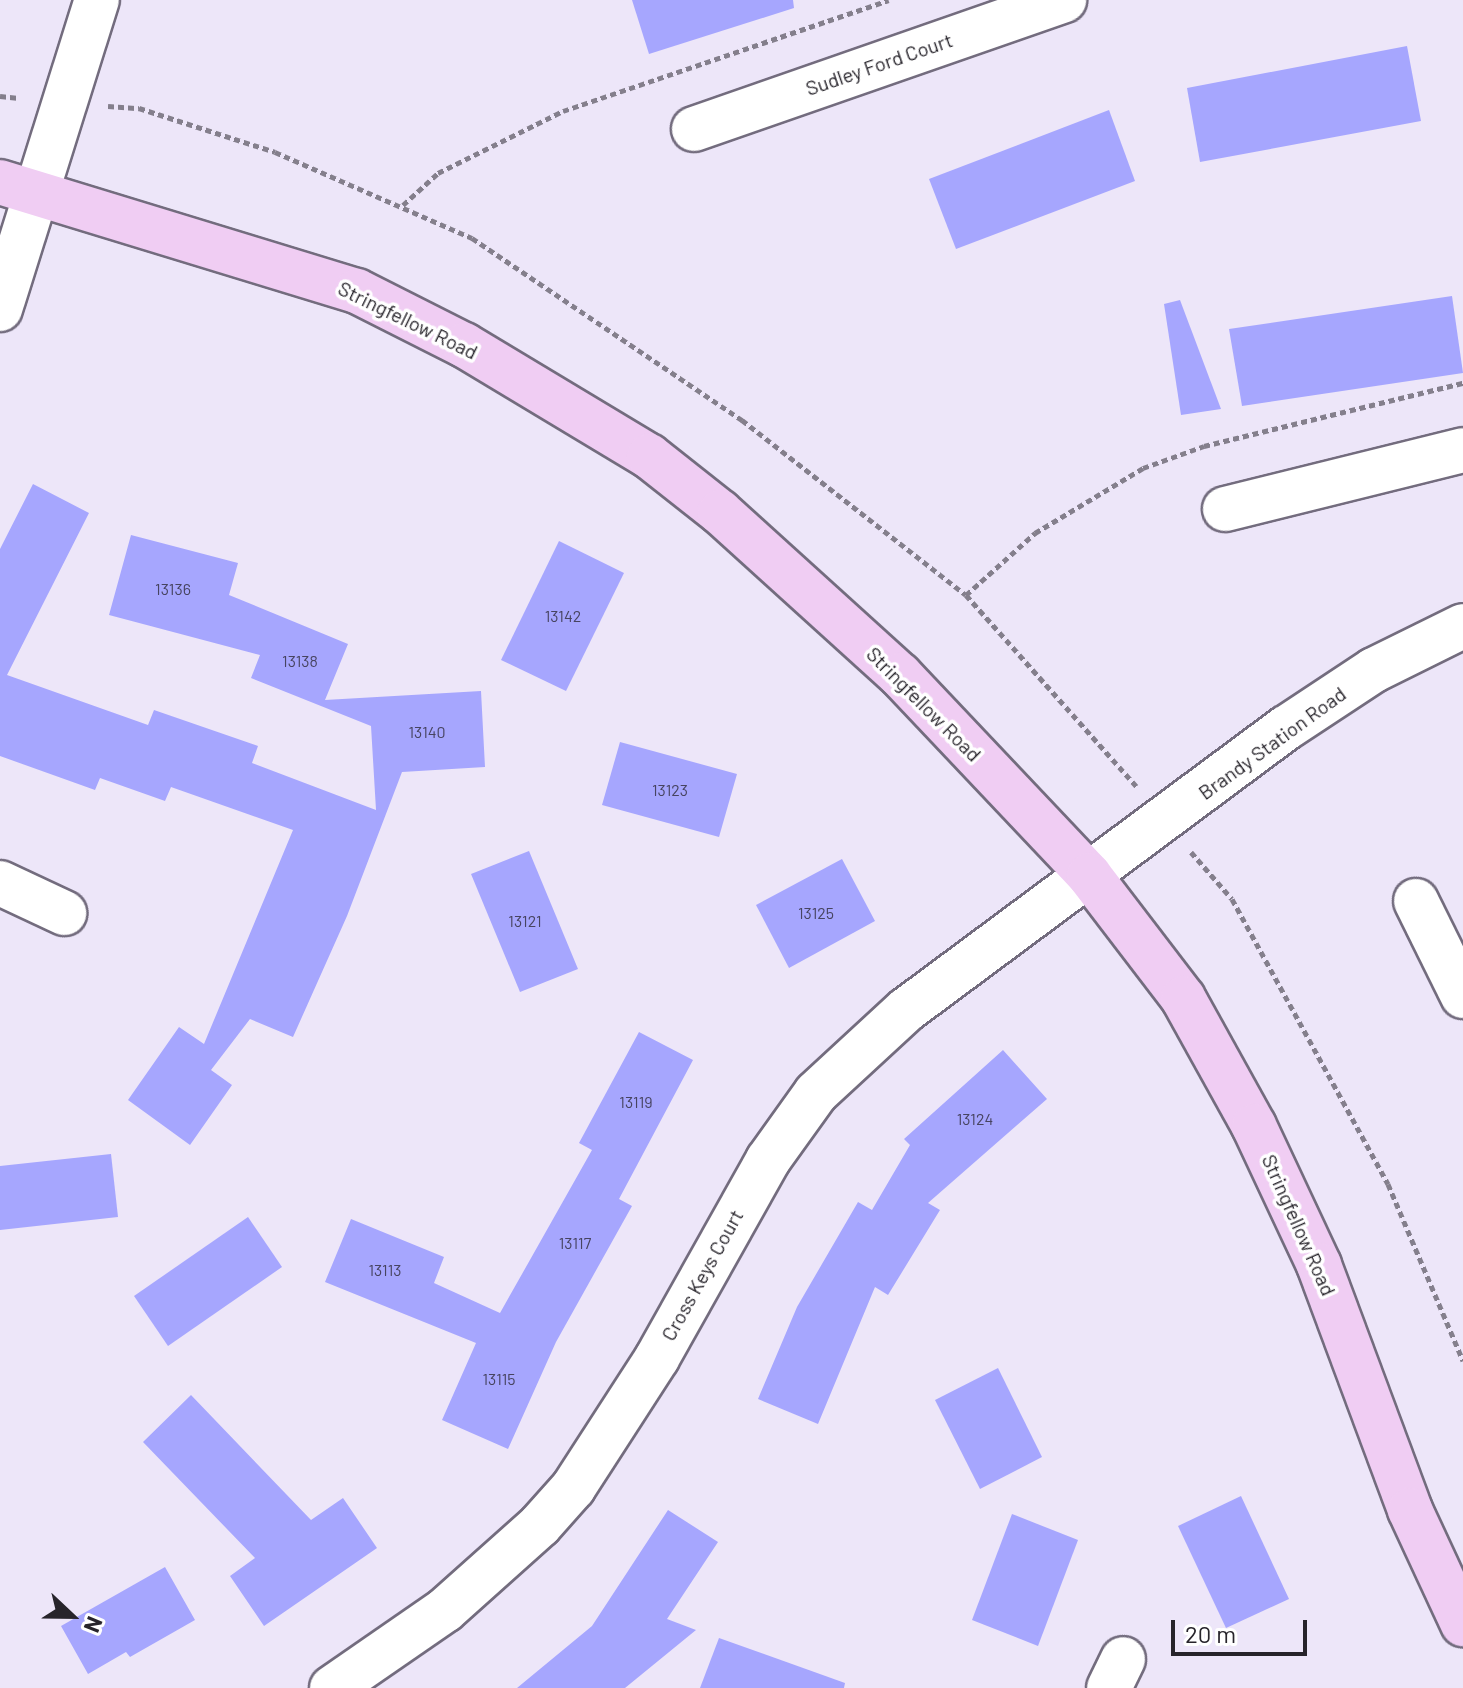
<!DOCTYPE html>
<html>
<head>
<meta charset="utf-8">
<style>
	body { margin:0 }
	#map { position:relative; width:1463px; height:1688px; overflow:hidden; background:#ede6f9; font-family:Barlow,sans-serif }
	div>[style] { position:absolute }
	.building>* { inset:0; background:#a6a6fe }
	.path>* { height:5px; margin-top:-2.5px; transform-origin:0; background:repeating-linear-gradient(90deg,#847f8c 0 6px,transparent 0 10px) }
	.roads { filter:drop-shadow(2px 0 #736c7e) drop-shadow(-2px 0 #736c7e) drop-shadow(0 2px #736c7e) drop-shadow(0 -2px #736c7e) }
	.minor>* { height:44px; margin:-22px; padding:0 22px; transform-origin:22px; border-radius:22px; background:#fff }
	.major>* { height:44px; margin:-22px; padding:0 22px; transform-origin:22px; border-radius:22px; background:#f0cdf3 }
	span { translate:-50% -50%; white-space:nowrap; text-align:center; line-height:1.15; -webkit-text-stroke:7px #fff; paint-order:stroke }
	.number-label { font-size:16px; color:#474460 }
	.number-label span { -webkit-text-stroke-width:0 }
	.street-label { font-size:20px; color:#27242b }
	.north { position:absolute; left:32px; top:1576px; width:80px; height:80px; -webkit-text-stroke:6px #fff; paint-order:stroke; rotate:112deg; font-size:22px; font-weight:700; line-height:32px; text-align:center; color:#27242b }
	.north::after { content:''; display:block; margin:auto; width:28px; height:36px; background:#27242b; clip-path:polygon(50% 0,100% 100%,50% 72%,0 100%) }
	.scale { position:absolute; left:1171px; top:1620px; width:136px; height:36px; box-sizing:border-box; border:4px solid #27242b; border-top:0; padding-left:10px; font-size:24px; line-height:28px; white-space:nowrap; color:#27242b; -webkit-text-stroke:6px #fff; paint-order:stroke }
</style>
</head>
<body>
<div id="map">
	<div class="building">
		<div style="clip-path:polygon(632px 0,793px 0,794px 8px,649px 54px)"></div>
		<div style="clip-path:polygon(1407px 46px,1421px 121px,1200px 162px,1187px 88px)"></div>
		<div style="clip-path:polygon(1109px 110px,1135px 181px,956px 249px,929px 179px)"></div>
		<div style="clip-path:polygon(1452px 296px,1463px 373px,1242px 406px,1229px 329px)"></div>
		<div style="clip-path:polygon(1180px 300px,1221px 409px,1181px 415px,1164px 304px)"></div>
		<div style="clip-path:polygon(33px 484px,89px 513px,7px 675px,148px 725px,154px 710px,258px 746px,252px 763px,376px 810px,371px 726px,251px 678px,260px 655px,109px 615px,131px 535px,238px 563px,229px 595px,348px 644px,325px 700px,481px 691px,485px 767px,402px 772px,347px 916px,293px 1037px,250px 1019px,211px 1070px,232px 1085px,190px 1145px,128px 1100px,179px 1027px,204px 1044px,293px 830px,171px 787px,165px 801px,100px 778px,95px 790px,0 756px,0 549px)"></div>
		<div style="clip-path:polygon(559px 541px,624px 573px,566px 691px,501px 660px)"></div>
		<div style="clip-path:polygon(620px 742px,737px 774px,719px 837px,602px 805px)"></div>
		<div style="clip-path:polygon(529px 851px,578px 969px,520px 992px,471px 874px)"></div>
		<div style="clip-path:polygon(842px 859px,875px 921px,789px 968px,756px 905px)"></div>
		<div style="clip-path:polygon(639px 1032px,693px 1060px,619px 1199px,632px 1206px,556px 1342px,508px 1449px,442px 1420px,476px 1343px,325px 1282px,351px 1219px,444px 1257px,434px 1283px,500px 1313px,592px 1150px,579px 1143px)"></div>
		<div style="clip-path:polygon(1003px 1050px,1047px 1099px,928px 1203px,940px 1210px,888px 1295px,875px 1287px,818px 1424px,758px 1399px,797px 1307px,858px 1202px,872px 1210px,910px 1145px,904px 1139px)"></div>
		<div style="clip-path:polygon(111px 1154px,118px 1217px,0 1230px,0 1166px)"></div>
		<div style="clip-path:polygon(248px 1217px,282px 1267px,168px 1346px,134px 1296px)"></div>
		<div style="clip-path:polygon(998px 1368px,1042px 1457px,980px 1489px,935px 1400px)"></div>
		<div style="clip-path:polygon(191px 1395px,311px 1520px,343px 1498px,377px 1548px,264px 1626px,230px 1576px,255px 1558px,143px 1442px)"></div>
		<div style="clip-path:polygon(1241px 1496px,1289px 1599px,1226px 1628px,1178px 1526px)"></div>
		<div style="clip-path:polygon(668px 1510px,718px 1542px,667px 1619px,696px 1630px,625px 1688px,517px 1688px,592px 1626px)"></div>
		<div style="clip-path:polygon(1012px 1514px,1078px 1540px,1038px 1646px,972px 1620px)"></div>
		<div style="clip-path:polygon(165px 1567px,195px 1620px,130px 1657px,126px 1652px,88px 1674px,61px 1626px)"></div>
		<div style="clip-path:polygon(719px 1638px,845px 1683px,844px 1688px,700px 1688px)"></div>
	</div>
	<div class="path">
		<div style="left:0;top:96px;width:19px;rotate:6deg"></div>
		<div style="left:108px;top:106px;width:31px;rotate:4deg"></div>
		<div style="left:139px;top:108px;width:143px;rotate:17.9deg"></div>
		<div style="left:275px;top:152px;width:215px;rotate:23.6deg"></div>
		<div style="left:472px;top:238px;width:326px;rotate:34deg"></div>
		<div style="left:742px;top:420px;width:284px;rotate:38deg"></div>
		<div style="left:966px;top:595px;width:256px;rotate:48.3deg"></div>
		<div style="left:403px;top:205px;width:47px;rotate:-42.4deg"></div>
		<div style="left:438px;top:173px;width:140px;rotate:-26.4deg"></div>
		<div style="left:563px;top:111px;width:344px;rotate:-18.8deg"></div>
		<div style="left:966px;top:595px;width:93px;rotate:-41.9deg"></div>
		<div style="left:1035px;top:533px;width:126px;rotate:-31deg"></div>
		<div style="left:1143px;top:468px;width:65px;rotate:-19.8deg"></div>
		<div style="left:1204px;top:446px;width:267px;rotate:-13.7deg"></div>
		<div style="left:1191px;top:852px;width:62px;rotate:48.9deg"></div>
		<div style="left:1232px;top:899px;width:325px;rotate:61.3deg"></div>
		<div style="left:1388px;top:1184px;width:192px;rotate:67deg"></div>
	</div>
	<div class="roads">
		<div class="minor">
			<div style="left:694px;top:129px;width:392px;rotate:-19.2deg"></div>
			<div style="left:0;top:309px;width:324px;rotate:-72.6deg"></div>
			<div style="left:1225px;top:509px;width:245px;rotate:-13.9deg"></div>
			<div style="left:0;top:883px;width:71px;rotate:25.1deg"></div>
			<div style="left:1416px;top:901px;width:106px;rotate:63.7deg"></div>
			<div style="left:332px;top:1688px;width:137px;rotate:-34.6deg"></div>
			<div style="left:445px;top:1610px;width:127px;rotate:-41.8deg"></div>
			<div style="left:540px;top:1525px;width:50px;rotate:-48.3deg"></div>
			<div style="left:573px;top:1488px;width:155px;rotate:-57.1deg"></div>
			<div style="left:657px;top:1358px;width:227px;rotate:-60.7deg"></div>
			<div style="left:768px;top:1160px;width:82px;rotate:-54.4deg"></div>
			<div style="left:816px;top:1093px;width:122px;rotate:-42.7deg"></div>
			<div style="left:906px;top:1010px;width:473px;rotate:-36.6deg"></div>
			<div style="left:1286px;top:728px;width:105px;rotate:-33.4deg"></div>
			<div style="left:1374px;top:670px;width:99px;rotate:-26.3deg"></div>
			<div style="left:1109px;top:1688px;width:32px;rotate:-64deg"></div>
		</div>
		<div class="major">
			<div style="left:0;top:182px;width:373px;rotate:17deg"></div>
			<div style="left:357px;top:291px;width:120px;rotate:26.8deg"></div>
			<div style="left:464px;top:345px;width:216px;rotate:31deg"></div>
			<div style="left:649px;top:456px;width:90px;rotate:38.3deg"></div>
			<div style="left:720px;top:512px;width:243px;rotate:42.2deg"></div>
			<div style="left:900px;top:675px;width:275px;rotate:46.6deg"></div>
			<div style="left:1089px;top:875px;width:155px;rotate:52.6deg"></div>
			<div style="left:1183px;top:998px;width:146px;rotate:61deg"></div>
			<div style="left:1254px;top:1126px;width:153px;rotate:64.9deg"></div>
			<div style="left:1319px;top:1265px;width:261px;rotate:69.6deg"></div>
			<div style="left:1410px;top:1510px;width:126px;rotate:65.1deg"></div>
		</div>
	</div>
	<div class="number-label">
		<span style="left:173px;top:589px">13136</span>
		<span style="left:563px;top:616px">13142</span>
		<span style="left:300px;top:661px">13138</span>
		<span style="left:427px;top:732px">13140</span>
		<span style="left:670px;top:790px">13123</span>
		<span style="left:816px;top:913px">13125</span>
		<span style="left:525px;top:921px">13121</span>
		<span style="left:636px;top:1102px">13119</span>
		<span style="left:975px;top:1119px">13124</span>
		<span style="left:575px;top:1243px">13117</span>
		<span style="left:385px;top:1270px">13113</span>
		<span style="left:499px;top:1379px">13115</span>
	</div>
	<div class="street-label">
		<span style="left:879px;top:64px;rotate:-19deg">Sudley Ford Court</span>
		<span style="left:408px;top:320px;rotate:26deg">Stringfellow Road</span>
		<span style="left:924px;top:704px;rotate:45deg">Stringfellow Road</span>
		<span style="left:1272px;top:743px;rotate:-36deg">Brandy Station Road</span>
		<span style="left:1299px;top:1225px;rotate:66deg">Stringfellow Road</span>
		<span style="left:702px;top:1275px;rotate:-61deg">Cross Keys Court</span>
	</div>
	<div class="north">N</div>
	<div class="scale">20 m</div>
</div>
</body>
</html>
